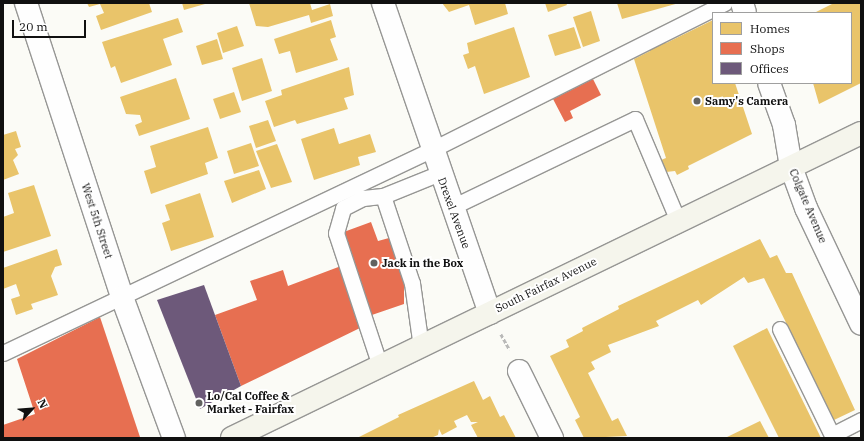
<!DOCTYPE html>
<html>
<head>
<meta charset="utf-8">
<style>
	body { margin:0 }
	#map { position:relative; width:864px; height:441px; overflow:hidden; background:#fbfbf6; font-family:"IBM Plex Serif",serif }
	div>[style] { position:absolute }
	.homes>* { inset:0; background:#e9c46a }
	.shops>* { inset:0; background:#e76f51 }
	.offices>* { inset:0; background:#6d597a }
	.path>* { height:2.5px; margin-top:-1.25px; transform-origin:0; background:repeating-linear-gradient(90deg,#b9b9b8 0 4px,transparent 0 6px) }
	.roads { filter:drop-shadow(1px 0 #969694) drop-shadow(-1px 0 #969694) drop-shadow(0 1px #969694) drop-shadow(0 -1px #969694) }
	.lane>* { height:15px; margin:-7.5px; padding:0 7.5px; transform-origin:7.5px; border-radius:7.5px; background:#fefefe }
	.street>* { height:22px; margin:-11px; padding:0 11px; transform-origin:11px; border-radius:11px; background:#fefefe }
	.secondary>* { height:22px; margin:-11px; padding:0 11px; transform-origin:11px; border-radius:11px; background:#f5f5ec }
	.dots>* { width:11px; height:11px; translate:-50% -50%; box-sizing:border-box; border:2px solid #fff; border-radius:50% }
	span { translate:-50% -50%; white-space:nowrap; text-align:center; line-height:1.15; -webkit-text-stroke:4px #fff; paint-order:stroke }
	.poi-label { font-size:11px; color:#101010; font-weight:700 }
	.left { translate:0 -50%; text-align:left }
	.street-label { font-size:11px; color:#101010 }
	.frame { position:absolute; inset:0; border:4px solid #101010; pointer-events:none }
	.legend { position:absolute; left:712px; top:12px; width:140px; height:72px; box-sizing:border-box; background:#fff; border:1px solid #9f9f9f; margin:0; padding:5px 7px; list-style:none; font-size:12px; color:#101010 }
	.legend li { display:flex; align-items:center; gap:8px; height:20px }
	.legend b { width:20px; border:1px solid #9f9f9f }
	.north { position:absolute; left:12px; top:389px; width:40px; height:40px; -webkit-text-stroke:3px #fff; paint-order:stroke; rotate:64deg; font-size:11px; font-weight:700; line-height:16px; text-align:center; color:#101010 }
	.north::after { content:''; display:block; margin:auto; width:14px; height:18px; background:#101010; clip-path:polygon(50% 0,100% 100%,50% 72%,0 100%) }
	.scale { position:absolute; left:12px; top:20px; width:74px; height:18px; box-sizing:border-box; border:2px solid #101010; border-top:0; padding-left:5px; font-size:12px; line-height:14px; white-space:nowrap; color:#101010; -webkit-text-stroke:3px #fff; paint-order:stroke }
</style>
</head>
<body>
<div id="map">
	<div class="homes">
		<div style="clip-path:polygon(87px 3px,149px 3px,152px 12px,101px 30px,96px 16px,104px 13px,100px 4px,89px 7px)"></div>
		<div style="clip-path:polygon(182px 3px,205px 3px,205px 4px,184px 10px)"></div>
		<div style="clip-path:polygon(249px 3px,310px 3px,312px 10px,330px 4px,333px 16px,311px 23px,309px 15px,268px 27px,256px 26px)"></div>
		<div style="clip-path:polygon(442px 3px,505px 3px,508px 14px,475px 25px,469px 5px,449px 12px)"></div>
		<div style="clip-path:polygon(545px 3px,566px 3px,567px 5px,548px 12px)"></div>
		<div style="clip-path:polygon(617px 3px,679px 3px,622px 19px)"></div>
		<div style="clip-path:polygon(834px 3px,861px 3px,861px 83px,819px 104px,813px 83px,851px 83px,851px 13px,814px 13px)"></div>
		<div style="clip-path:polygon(591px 11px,600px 41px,583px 47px,573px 17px)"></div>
		<div style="clip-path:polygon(178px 18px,183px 32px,163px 39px,172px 65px,121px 83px,115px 66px,111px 68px,102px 42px)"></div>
		<div style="clip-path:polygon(331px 20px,336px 37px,330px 39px,338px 60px,296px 73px,290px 51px,279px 54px,274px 39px)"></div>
		<div style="clip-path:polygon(713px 20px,713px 83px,735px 83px,752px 134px,688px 166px,689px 169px,677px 175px,675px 171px,666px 172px,661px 160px,666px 158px,634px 59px,650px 51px,648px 45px,663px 37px,666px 43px)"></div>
		<div style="clip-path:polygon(237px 26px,244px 46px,223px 53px,217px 33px)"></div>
		<div style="clip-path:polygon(514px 27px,530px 77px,484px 94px,475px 66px,468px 69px,463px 55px,469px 53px,467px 43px)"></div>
		<div style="clip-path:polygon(574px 27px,581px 48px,555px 56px,548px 35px)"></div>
		<div style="clip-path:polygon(217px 39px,223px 59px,202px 65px,196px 46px)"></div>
		<div style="clip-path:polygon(262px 58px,272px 91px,242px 101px,232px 68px)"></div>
		<div style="clip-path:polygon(349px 67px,354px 95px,344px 98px,348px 109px,297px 124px,295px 120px,274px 127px,265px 101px,282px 95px,281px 90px)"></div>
		<div style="clip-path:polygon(176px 78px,190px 119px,139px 136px,135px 125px,142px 122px,140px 115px,126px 114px,120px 97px)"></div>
		<div style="clip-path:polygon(234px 92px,241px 112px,220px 119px,213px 99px)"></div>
		<div style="clip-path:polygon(268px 120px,276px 141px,256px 148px,249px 126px)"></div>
		<div style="clip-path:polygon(208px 127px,218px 158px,205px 163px,208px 174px,151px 194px,144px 171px,156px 167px,150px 146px)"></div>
		<div style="clip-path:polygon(334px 128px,339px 144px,370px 134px,376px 152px,358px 157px,360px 165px,314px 180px,301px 139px)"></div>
		<div style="clip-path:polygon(16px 131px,21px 147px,15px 149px,18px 155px,13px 160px,19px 174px,3px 180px,3px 135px)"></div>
		<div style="clip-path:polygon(251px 143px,259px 166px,234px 174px,227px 151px)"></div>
		<div style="clip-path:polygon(277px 144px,292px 182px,271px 188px,256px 151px)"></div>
		<div style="clip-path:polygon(259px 170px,266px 189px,232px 203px,224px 181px)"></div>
		<div style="clip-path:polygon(34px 185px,51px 236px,3px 252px,3px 217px,14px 213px,8px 193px)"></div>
		<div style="clip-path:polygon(200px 193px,214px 237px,171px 251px,162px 223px,170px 220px,165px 205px)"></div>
		<div style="clip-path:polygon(760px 239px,770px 258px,777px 255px,786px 273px,792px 273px,855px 410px,834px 420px,764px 278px,748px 283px,744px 277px,701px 305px,698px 300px,656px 321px,659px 326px,608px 345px,611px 352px,591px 362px,595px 369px,588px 373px,612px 421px,618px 418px,627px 436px,584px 438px,575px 420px,580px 417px,550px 356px,569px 347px,566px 340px,583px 331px,582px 328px,619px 309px,618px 306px)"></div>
		<div style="clip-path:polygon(57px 249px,62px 265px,55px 267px,51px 276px,58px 295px,31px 304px,33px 309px,16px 315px,11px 299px,20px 296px,16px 284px,3px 289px,3px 268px)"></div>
		<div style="clip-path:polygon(767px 328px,821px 438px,779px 438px,733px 346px)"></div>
		<div style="clip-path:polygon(474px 381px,483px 400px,490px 396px,500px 417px,504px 415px,516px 438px,478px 438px,471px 425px,478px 422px,471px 422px,467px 415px,454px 421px,457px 427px,442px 435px,439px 429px,438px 435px,431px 438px,357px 438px,399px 417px,398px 415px)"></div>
		<div style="clip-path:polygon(760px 421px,769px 438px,725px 438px)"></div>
	</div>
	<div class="shops">
		<div style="clip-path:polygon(593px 79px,601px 95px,570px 111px,573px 118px,565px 122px,553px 99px)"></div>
		<div style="clip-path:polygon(371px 222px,378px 241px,389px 238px,404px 283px,404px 304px,366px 317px,341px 233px)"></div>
		<div style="clip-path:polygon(341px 266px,362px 327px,241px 386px,215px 315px,257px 300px,250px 281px,283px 270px,288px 286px)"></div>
		<div style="clip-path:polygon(100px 317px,140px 437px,3px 438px,3px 425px,35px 414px,17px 359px)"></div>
	</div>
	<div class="offices">
		<div style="clip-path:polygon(204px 285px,241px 386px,200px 409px,157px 300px)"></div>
	</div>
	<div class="path">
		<div style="left:501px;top:334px;width:18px;rotate:61deg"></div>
	</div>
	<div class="roads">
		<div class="lane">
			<div style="left:383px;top:196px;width:61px;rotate:-22deg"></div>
			<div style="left:452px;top:207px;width:203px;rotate:-25.7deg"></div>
			<div style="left:635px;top:119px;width:111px;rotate:67.1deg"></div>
			<div style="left:780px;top:329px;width:118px;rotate:63.9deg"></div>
			<div style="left:832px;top:435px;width:33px;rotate:-27deg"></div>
			<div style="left:3px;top:353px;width:474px;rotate:-25.4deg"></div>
			<div style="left:431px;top:150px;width:328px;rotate:-26.6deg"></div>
			<div style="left:380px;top:366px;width:140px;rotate:-108.3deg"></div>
			<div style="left:336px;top:233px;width:26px;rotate:-74deg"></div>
			<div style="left:343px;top:208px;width:22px;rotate:-27deg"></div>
			<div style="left:363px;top:198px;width:20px;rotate:-6deg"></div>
			<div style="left:383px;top:196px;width:92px;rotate:71.6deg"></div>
			<div style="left:412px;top:283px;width:65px;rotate:82deg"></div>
		</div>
		<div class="street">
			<div style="left:26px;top:3px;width:309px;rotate:71.9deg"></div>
			<div style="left:122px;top:297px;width:150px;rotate:69.8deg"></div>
			<div style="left:383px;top:3px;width:328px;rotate:71deg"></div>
			<div style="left:742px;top:3px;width:10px;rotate:73deg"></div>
			<div style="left:769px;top:83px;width:45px;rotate:70.3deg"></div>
			<div style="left:784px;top:125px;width:43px;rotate:80.5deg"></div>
			<div style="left:791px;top:167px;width:44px;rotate:69.9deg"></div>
			<div style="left:806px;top:208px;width:128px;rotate:64.6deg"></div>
			<div style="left:519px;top:371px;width:75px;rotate:63.8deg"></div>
		</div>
		<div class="secondary">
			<div style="left:232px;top:438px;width:699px;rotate:-25.87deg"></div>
		</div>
	</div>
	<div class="dots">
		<div style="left:697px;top:101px;background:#626260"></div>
		<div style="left:374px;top:263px;background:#626260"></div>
		<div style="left:199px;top:403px;background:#626260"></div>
	</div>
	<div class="poi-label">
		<span class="left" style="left:705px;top:101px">Samy's Camera</span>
		<span class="left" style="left:382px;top:263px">Jack in the Box</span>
		<span class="left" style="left:207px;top:403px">Lo/Cal Coffee &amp;<br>Market - Fairfax</span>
	</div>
	<div class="street-label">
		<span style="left:808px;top:206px;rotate:67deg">Colgate Avenue</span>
		<span style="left:454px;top:213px;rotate:70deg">Drexel Avenue</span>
		<span style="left:97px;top:221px;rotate:72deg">West 5th Street</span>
		<span style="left:546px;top:285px;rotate:-26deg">South Fairfax Avenue</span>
	</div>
	<div class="frame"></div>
	<ul class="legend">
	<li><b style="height:11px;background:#e9c46a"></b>Homes</li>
	<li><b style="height:11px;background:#e76f51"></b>Shops</li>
	<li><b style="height:11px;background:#6d597a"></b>Offices</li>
	</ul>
	<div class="north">N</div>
	<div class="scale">20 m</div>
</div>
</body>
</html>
